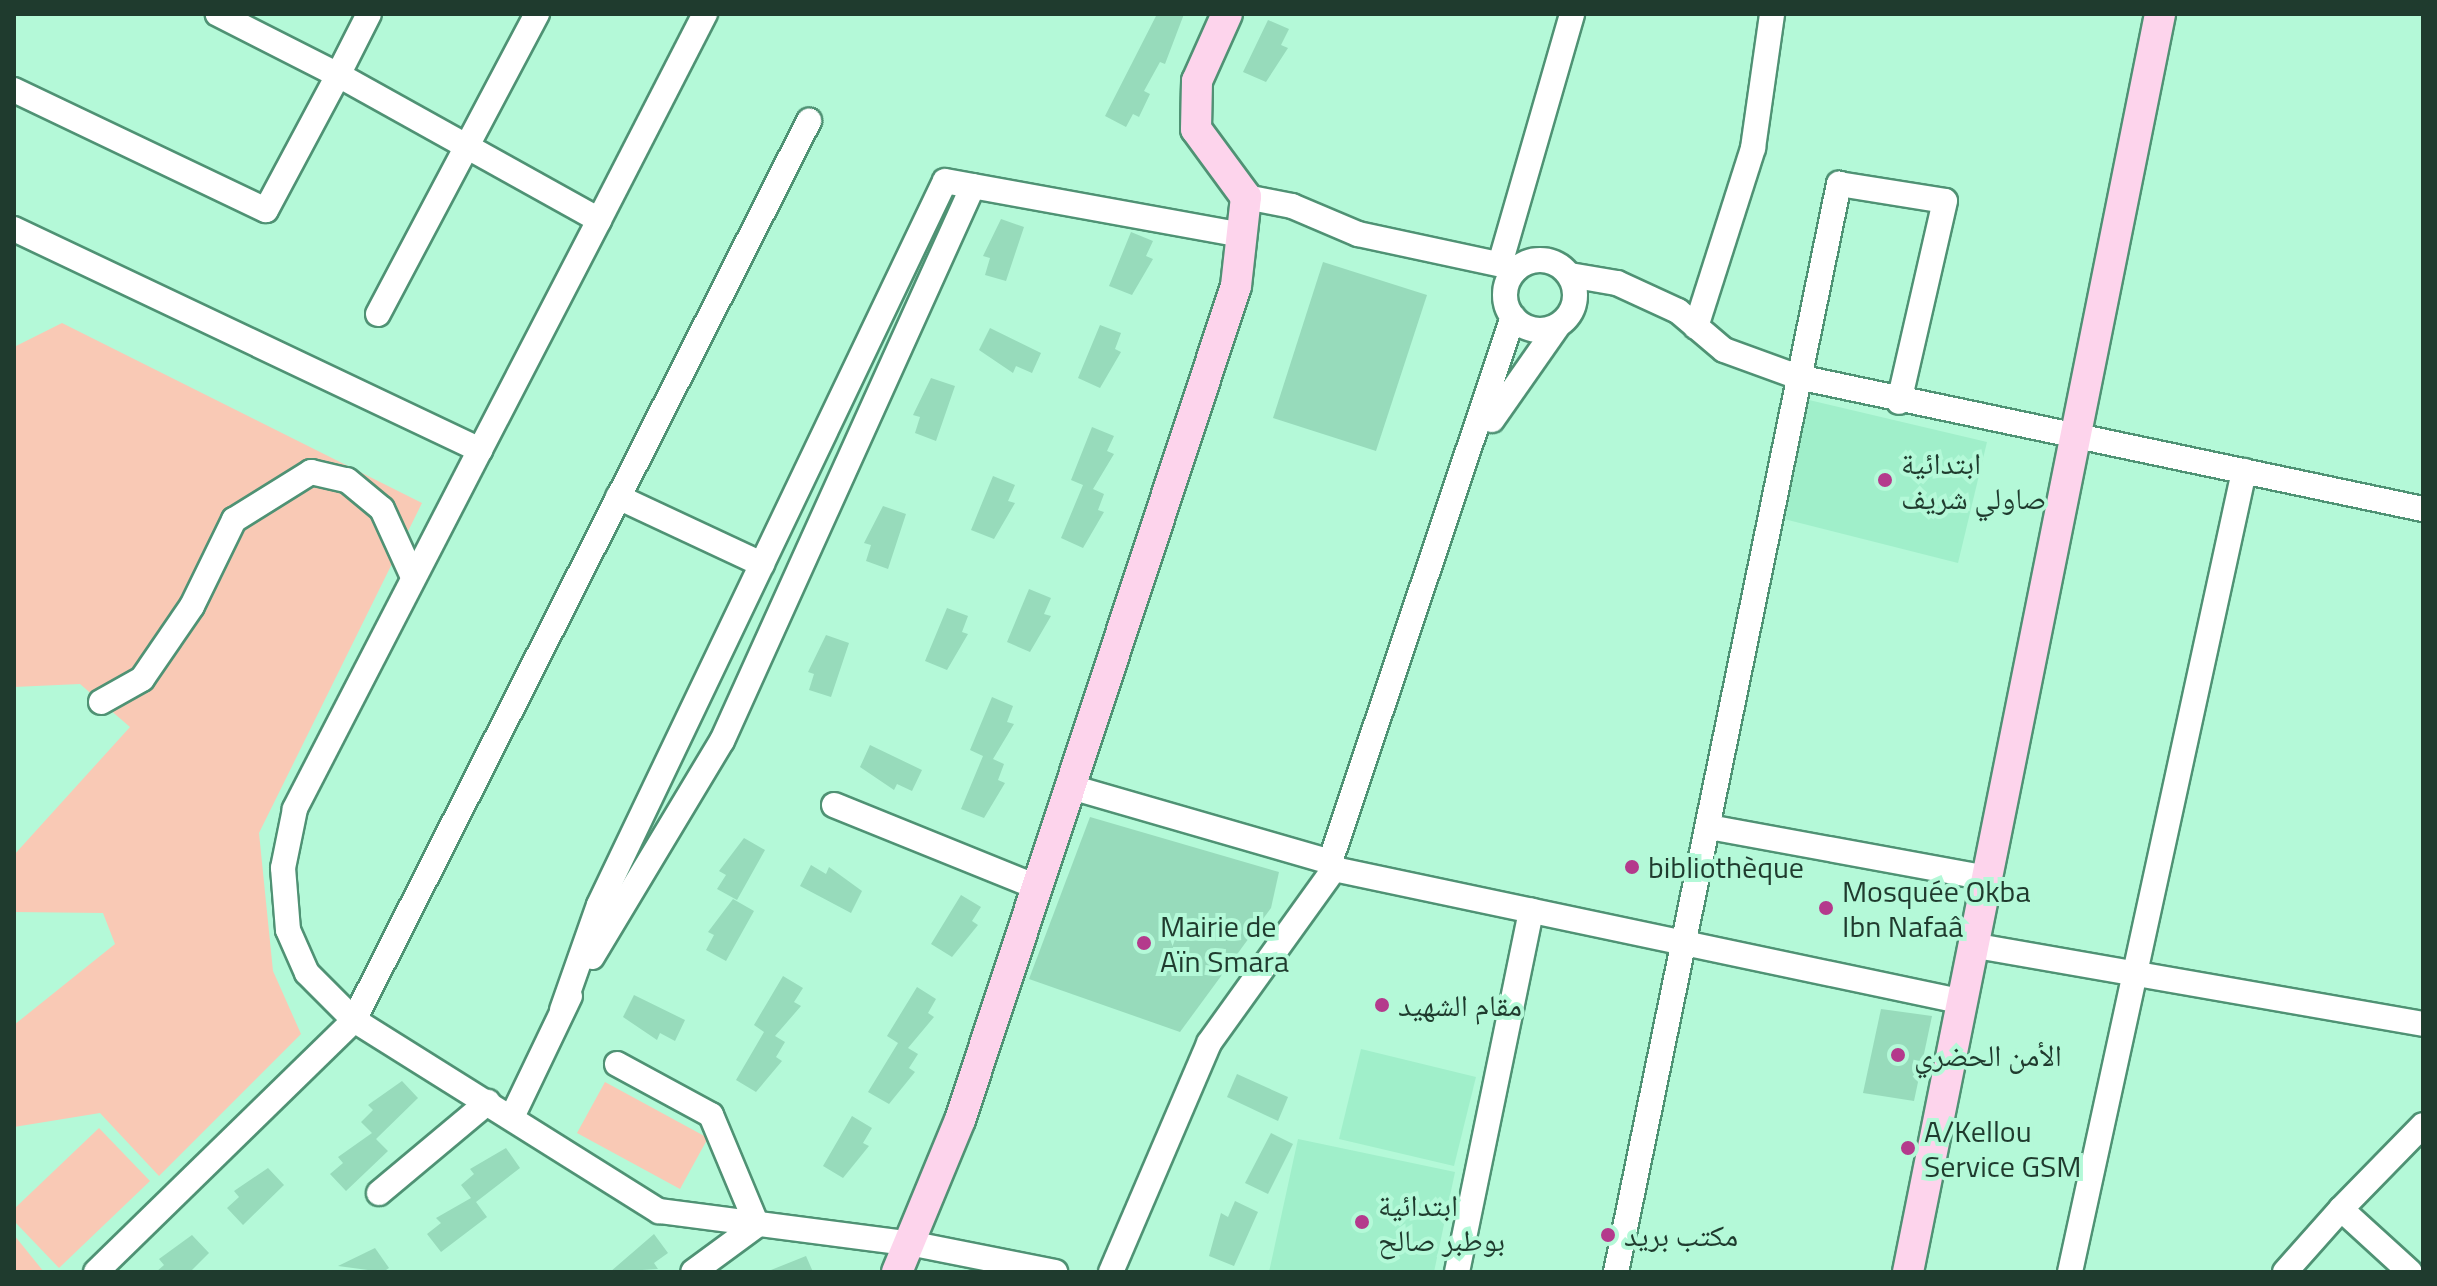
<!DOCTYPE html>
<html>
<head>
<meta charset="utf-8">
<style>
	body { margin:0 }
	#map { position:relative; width:2437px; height:1286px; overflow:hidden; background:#b4f9d8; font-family:"Titillium Web","Noto Naskh Arabic",sans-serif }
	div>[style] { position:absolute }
	.built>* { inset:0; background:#a0efca }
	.green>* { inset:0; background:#f9c9b5 }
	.building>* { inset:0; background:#97dbbb }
	.roads { filter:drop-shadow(2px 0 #4f9274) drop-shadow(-2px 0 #4f9274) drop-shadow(0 2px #4f9274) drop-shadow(0 -2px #4f9274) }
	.minor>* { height:24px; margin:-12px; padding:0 12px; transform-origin:12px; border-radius:12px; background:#fff }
	.minor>.ring { margin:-12px; padding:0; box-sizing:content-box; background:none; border:24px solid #fff; border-radius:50% }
	.major>* { height:30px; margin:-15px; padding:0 15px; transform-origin:15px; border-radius:15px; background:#fdd4ec }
	.dots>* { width:22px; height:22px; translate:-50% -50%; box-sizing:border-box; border:4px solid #b4f9d8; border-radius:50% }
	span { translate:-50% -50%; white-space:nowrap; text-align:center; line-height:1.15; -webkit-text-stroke:8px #b4f9d8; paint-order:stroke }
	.poi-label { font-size:30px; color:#1f3b2e }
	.left { translate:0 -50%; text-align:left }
	.frame { position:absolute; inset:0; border:16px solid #1f3b2e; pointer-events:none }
</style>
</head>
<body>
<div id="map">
	<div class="built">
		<div style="clip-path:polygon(1809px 400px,1987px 442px,1958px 563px,1784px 519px)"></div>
		<div style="clip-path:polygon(1361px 1049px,1476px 1077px,1454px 1166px,1339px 1139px)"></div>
		<div style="clip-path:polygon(1298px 1139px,1455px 1172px,1434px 1272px,1269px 1272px)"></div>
	</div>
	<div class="green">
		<div style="clip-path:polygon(62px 323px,422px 503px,259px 833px,273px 971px,301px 1034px,159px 1176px,100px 1113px,14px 1127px,14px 1025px,115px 944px,103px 913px,14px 912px,14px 855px,130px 727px,80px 684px,14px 687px,14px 347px)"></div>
		<div style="clip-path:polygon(605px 1082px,708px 1138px,680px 1189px,577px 1133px)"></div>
		<div style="clip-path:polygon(99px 1128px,150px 1181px,59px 1268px,14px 1221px,14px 1209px)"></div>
		<div style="clip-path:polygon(14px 1235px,44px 1272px,14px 1272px)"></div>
	</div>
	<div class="building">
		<div style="clip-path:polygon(1157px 14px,1184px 14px,1165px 64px,1160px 62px,1144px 91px,1150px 94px,1139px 117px,1133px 114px,1126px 127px,1105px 116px)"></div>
		<div style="clip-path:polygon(1268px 20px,1289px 29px,1281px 45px,1288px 48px,1266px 82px,1243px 72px)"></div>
		<div style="clip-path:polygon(1001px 219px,1024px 227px,1006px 281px,985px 275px,990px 258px,983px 256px)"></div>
		<div style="clip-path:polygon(1131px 232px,1153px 241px,1146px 256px,1153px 259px,1132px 295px,1109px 286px)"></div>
		<div style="clip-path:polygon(1323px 262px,1427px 295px,1376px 451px,1273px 418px)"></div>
		<div style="clip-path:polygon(1100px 325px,1121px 333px,1115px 349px,1121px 352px,1100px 388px,1078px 378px)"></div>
		<div style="clip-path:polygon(990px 328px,1041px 353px,1032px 373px,1016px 366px,1013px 373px,979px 350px)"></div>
		<div style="clip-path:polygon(931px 378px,955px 386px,936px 441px,915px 433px,920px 417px,913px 415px)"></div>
		<div style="clip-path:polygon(1092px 427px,1114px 436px,1107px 451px,1114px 454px,1093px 489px,1104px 494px,1098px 510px,1104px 512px,1083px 548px,1061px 538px,1083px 485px,1071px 480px)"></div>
		<div style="clip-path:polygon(993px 476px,1015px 485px,1008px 501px,1015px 503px,994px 539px,971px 530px)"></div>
		<div style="clip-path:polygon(883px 506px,906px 514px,888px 569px,866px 561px,871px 545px,864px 543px)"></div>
		<div style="clip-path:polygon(1029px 589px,1051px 598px,1044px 614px,1051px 616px,1030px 652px,1007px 642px)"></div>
		<div style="clip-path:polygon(947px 608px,968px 616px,962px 632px,968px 634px,947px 670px,925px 661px)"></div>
		<div style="clip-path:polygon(826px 635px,849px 643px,831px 697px,809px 690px,814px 674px,808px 672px)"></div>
		<div style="clip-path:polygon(992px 697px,1013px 706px,1007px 722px,1014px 724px,993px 759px,1004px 764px,998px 780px,1005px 783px,984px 818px,961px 809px,983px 756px,970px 750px)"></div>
		<div style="clip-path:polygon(870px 745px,922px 770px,912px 791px,897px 784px,894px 790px,860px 767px)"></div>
		<div style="clip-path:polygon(1090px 817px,1279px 872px,1271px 908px,1180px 1032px,1029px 979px)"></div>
		<div style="clip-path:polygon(744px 838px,765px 850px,737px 900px,717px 889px,726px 875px,719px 871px)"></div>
		<div style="clip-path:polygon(811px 865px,826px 874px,829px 867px,862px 891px,851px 913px,800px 886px)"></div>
		<div style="clip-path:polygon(961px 895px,981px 907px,972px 921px,978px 925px,952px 957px,931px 944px)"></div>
		<div style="clip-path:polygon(733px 899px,754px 911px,726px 961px,706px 950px,714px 935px,708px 932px)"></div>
		<div style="clip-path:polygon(783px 976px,803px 988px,794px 1002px,801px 1006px,775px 1036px,785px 1042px,776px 1057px,782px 1061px,756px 1092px,736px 1080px,764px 1032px,754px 1025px)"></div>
		<div style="clip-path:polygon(917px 987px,936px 999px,928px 1013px,934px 1017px,908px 1048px,918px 1054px,909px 1068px,915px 1072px,889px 1104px,868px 1092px,898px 1043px,887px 1036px)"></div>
		<div style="clip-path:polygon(634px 995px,685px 1020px,675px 1041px,660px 1033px,657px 1040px,623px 1017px)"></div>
		<div style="clip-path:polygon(1881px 1009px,1932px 1016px,1914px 1101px,1863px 1093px)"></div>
		<div style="clip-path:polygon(1237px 1074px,1288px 1097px,1278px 1121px,1227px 1097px)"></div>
		<div style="clip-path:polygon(402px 1081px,418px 1098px,376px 1139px,388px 1151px,346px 1191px,330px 1174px,343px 1163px,338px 1157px,372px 1133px,361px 1122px,373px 1110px,368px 1105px)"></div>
		<div style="clip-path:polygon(852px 1116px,872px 1128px,863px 1143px,869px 1146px,843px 1178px,823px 1166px)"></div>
		<div style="clip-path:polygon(1271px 1133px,1293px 1144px,1268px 1194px,1245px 1183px)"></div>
		<div style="clip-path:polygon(506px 1148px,520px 1168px,476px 1202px,487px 1217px,441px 1252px,427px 1234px,441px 1223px,436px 1218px,471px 1198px,461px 1185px,474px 1174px,470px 1169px)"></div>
		<div style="clip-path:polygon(268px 1168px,284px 1185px,243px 1225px,227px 1208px,239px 1197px,234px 1191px)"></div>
		<div style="clip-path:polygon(1235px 1201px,1258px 1212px,1234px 1266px,1209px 1256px,1221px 1213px,1228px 1217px)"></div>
		<div style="clip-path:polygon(654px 1234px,668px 1253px,654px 1263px,658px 1269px,610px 1272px)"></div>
		<div style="clip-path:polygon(192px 1235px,209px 1253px,190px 1272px,156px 1272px,164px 1265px,159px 1259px)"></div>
		<div style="clip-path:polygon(375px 1248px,389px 1268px,383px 1272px,338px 1266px)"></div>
		<div style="clip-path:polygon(806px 1256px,813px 1272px,766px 1272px)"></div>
	</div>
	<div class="roads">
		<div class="minor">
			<div style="left:14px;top:90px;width:279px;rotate:25.5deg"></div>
			<div style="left:266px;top:210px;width:153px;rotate:-61.9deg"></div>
			<div style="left:338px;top:75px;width:135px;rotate:-153.1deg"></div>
			<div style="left:1246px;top:197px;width:47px;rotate:11.1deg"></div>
			<div style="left:1292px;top:206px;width:72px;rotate:23deg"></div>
			<div style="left:1358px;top:234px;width:163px;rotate:12.1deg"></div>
			<div style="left:599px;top:220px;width:232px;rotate:-62.8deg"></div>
			<div style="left:14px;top:229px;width:516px;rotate:25.37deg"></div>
			<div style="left:480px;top:450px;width:259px;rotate:-62.6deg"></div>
			<div style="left:599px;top:220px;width:299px;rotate:-150.9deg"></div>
			<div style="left:338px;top:75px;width:68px;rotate:-63.1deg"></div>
			<div class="ring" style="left:1505px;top:260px;width:46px;height:46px"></div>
			<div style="left:1500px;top:264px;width:260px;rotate:-73.9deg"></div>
			<div style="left:1570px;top:275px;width:48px;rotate:9.7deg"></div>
			<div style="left:1617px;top:283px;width:67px;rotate:24.7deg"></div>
			<div style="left:1678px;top:311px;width:60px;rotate:40.3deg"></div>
			<div style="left:1724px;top:350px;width:79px;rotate:20deg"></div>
			<div style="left:1798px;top:377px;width:639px;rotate:11.93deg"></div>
			<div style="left:378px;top:314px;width:340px;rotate:-62.1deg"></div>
			<div style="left:1696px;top:327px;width:188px;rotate:-72.3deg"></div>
			<div style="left:1753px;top:148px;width:135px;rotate:-81.9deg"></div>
			<div style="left:1492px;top:420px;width:113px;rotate:-55deg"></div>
			<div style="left:480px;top:450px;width:404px;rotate:117.3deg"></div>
			<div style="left:295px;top:809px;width:60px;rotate:101.5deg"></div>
			<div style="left:283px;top:868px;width:62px;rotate:85.4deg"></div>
			<div style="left:288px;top:930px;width:47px;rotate:66.2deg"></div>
			<div style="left:307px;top:973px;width:66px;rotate:45deg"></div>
			<div style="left:354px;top:1020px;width:360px;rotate:32.1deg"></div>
			<div style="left:659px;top:1211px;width:257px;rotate:7.4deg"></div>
			<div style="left:914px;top:1244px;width:144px;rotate:11.2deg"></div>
			<div style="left:618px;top:497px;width:159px;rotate:25deg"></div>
			<div style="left:101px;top:702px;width:47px;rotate:-29.3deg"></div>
			<div style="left:142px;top:679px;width:88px;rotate:-55.6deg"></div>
			<div style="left:192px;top:606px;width:96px;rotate:-64deg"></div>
			<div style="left:234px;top:520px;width:91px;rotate:-31.9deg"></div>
			<div style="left:311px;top:472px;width:37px;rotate:13deg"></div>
			<div style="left:347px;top:480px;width:45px;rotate:39.6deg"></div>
			<div style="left:382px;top:509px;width:75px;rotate:65.5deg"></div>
			<div style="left:1071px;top:787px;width:270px;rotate:16.1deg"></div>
			<div style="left:1330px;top:862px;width:8px;rotate:60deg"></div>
			<div style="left:1334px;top:869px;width:639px;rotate:11.93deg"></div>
			<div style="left:834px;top:805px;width:219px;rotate:22deg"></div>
			<div style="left:1709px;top:827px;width:282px;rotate:10.4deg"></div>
			<div style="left:1330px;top:862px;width:575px;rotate:-71.44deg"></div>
			<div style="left:1971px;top:945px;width:459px;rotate:9.9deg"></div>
			<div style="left:592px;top:957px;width:252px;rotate:-59deg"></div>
			<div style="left:722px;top:741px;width:609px;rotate:-65.67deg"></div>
			<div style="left:562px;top:1010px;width:111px;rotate:-70.6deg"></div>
			<div style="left:599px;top:905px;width:802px;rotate:-64.46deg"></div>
			<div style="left:945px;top:181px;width:302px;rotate:10.3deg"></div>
			<div style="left:617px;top:1064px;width:107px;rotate:28.5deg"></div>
			<div style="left:711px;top:1115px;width:119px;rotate:67.3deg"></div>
			<div style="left:757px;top:1225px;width:79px;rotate:143.7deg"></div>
			<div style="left:512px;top:1117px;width:134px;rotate:-64.4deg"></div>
			<div style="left:379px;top:1193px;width:142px;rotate:-39.9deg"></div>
			<div style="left:2341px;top:1209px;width:117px;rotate:-45.7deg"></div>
			<div style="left:96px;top:1272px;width:361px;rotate:-44.3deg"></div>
			<div style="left:354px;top:1020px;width:1008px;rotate:-63.16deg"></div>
			<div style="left:1111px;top:1272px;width:249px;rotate:-66.8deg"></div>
			<div style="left:1209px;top:1043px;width:214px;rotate:-54.3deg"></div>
			<div style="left:1457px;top:1272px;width:369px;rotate:-78.4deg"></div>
			<div style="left:1616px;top:1272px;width:1111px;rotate:-78.42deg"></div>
			<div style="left:1839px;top:184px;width:107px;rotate:9.1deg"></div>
			<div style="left:1945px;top:201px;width:206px;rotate:102.9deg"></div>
			<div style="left:2070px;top:1272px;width:820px;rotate:-77.74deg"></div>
			<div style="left:2285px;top:1272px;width:84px;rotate:-48.4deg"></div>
			<div style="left:2341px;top:1209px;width:93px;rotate:42.4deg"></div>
		</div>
		<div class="major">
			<div style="left:897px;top:1272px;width:165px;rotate:-67.5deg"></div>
			<div style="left:960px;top:1120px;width:878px;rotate:-71.69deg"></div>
			<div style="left:1236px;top:286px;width:90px;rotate:-83.6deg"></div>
			<div style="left:1246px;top:197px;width:84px;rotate:-126.3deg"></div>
			<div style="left:1196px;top:129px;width:48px;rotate:-88.8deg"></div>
			<div style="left:1197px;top:81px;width:73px;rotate:-65.9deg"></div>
			<div style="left:1908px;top:1272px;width:1283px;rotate:-78.67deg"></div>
		</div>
	</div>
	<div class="dots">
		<div style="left:1885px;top:480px;background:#b43a8c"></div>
		<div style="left:1632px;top:867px;background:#b43a8c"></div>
		<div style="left:1826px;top:908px;background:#b43a8c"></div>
		<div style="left:1144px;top:943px;background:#b43a8c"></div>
		<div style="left:1382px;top:1005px;background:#b43a8c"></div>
		<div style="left:1898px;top:1055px;background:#b43a8c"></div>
		<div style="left:1908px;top:1148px;background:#b43a8c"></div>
		<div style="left:1362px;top:1222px;background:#b43a8c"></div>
		<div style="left:1608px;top:1235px;background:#b43a8c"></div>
	</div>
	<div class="poi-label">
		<span class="left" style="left:1901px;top:480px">ابتدائية<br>صاولي شريف</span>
		<span class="left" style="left:1648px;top:867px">bibliothèque</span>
		<span class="left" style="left:1842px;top:908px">Mosquée Okba<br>Ibn Nafaâ</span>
		<span class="left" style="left:1160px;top:943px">Mairie de<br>Aïn Smara</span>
		<span class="left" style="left:1398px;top:1005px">مقام الشهيد</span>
		<span class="left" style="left:1914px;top:1055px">الأمن الحضري</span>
		<span class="left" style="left:1924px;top:1148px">A/Kellou<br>Service GSM</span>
		<span class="left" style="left:1378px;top:1222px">ابتدائية<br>بوطبر صالح</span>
		<span class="left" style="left:1624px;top:1235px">مكتب بريد</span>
	</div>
	<div class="frame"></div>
</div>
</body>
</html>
